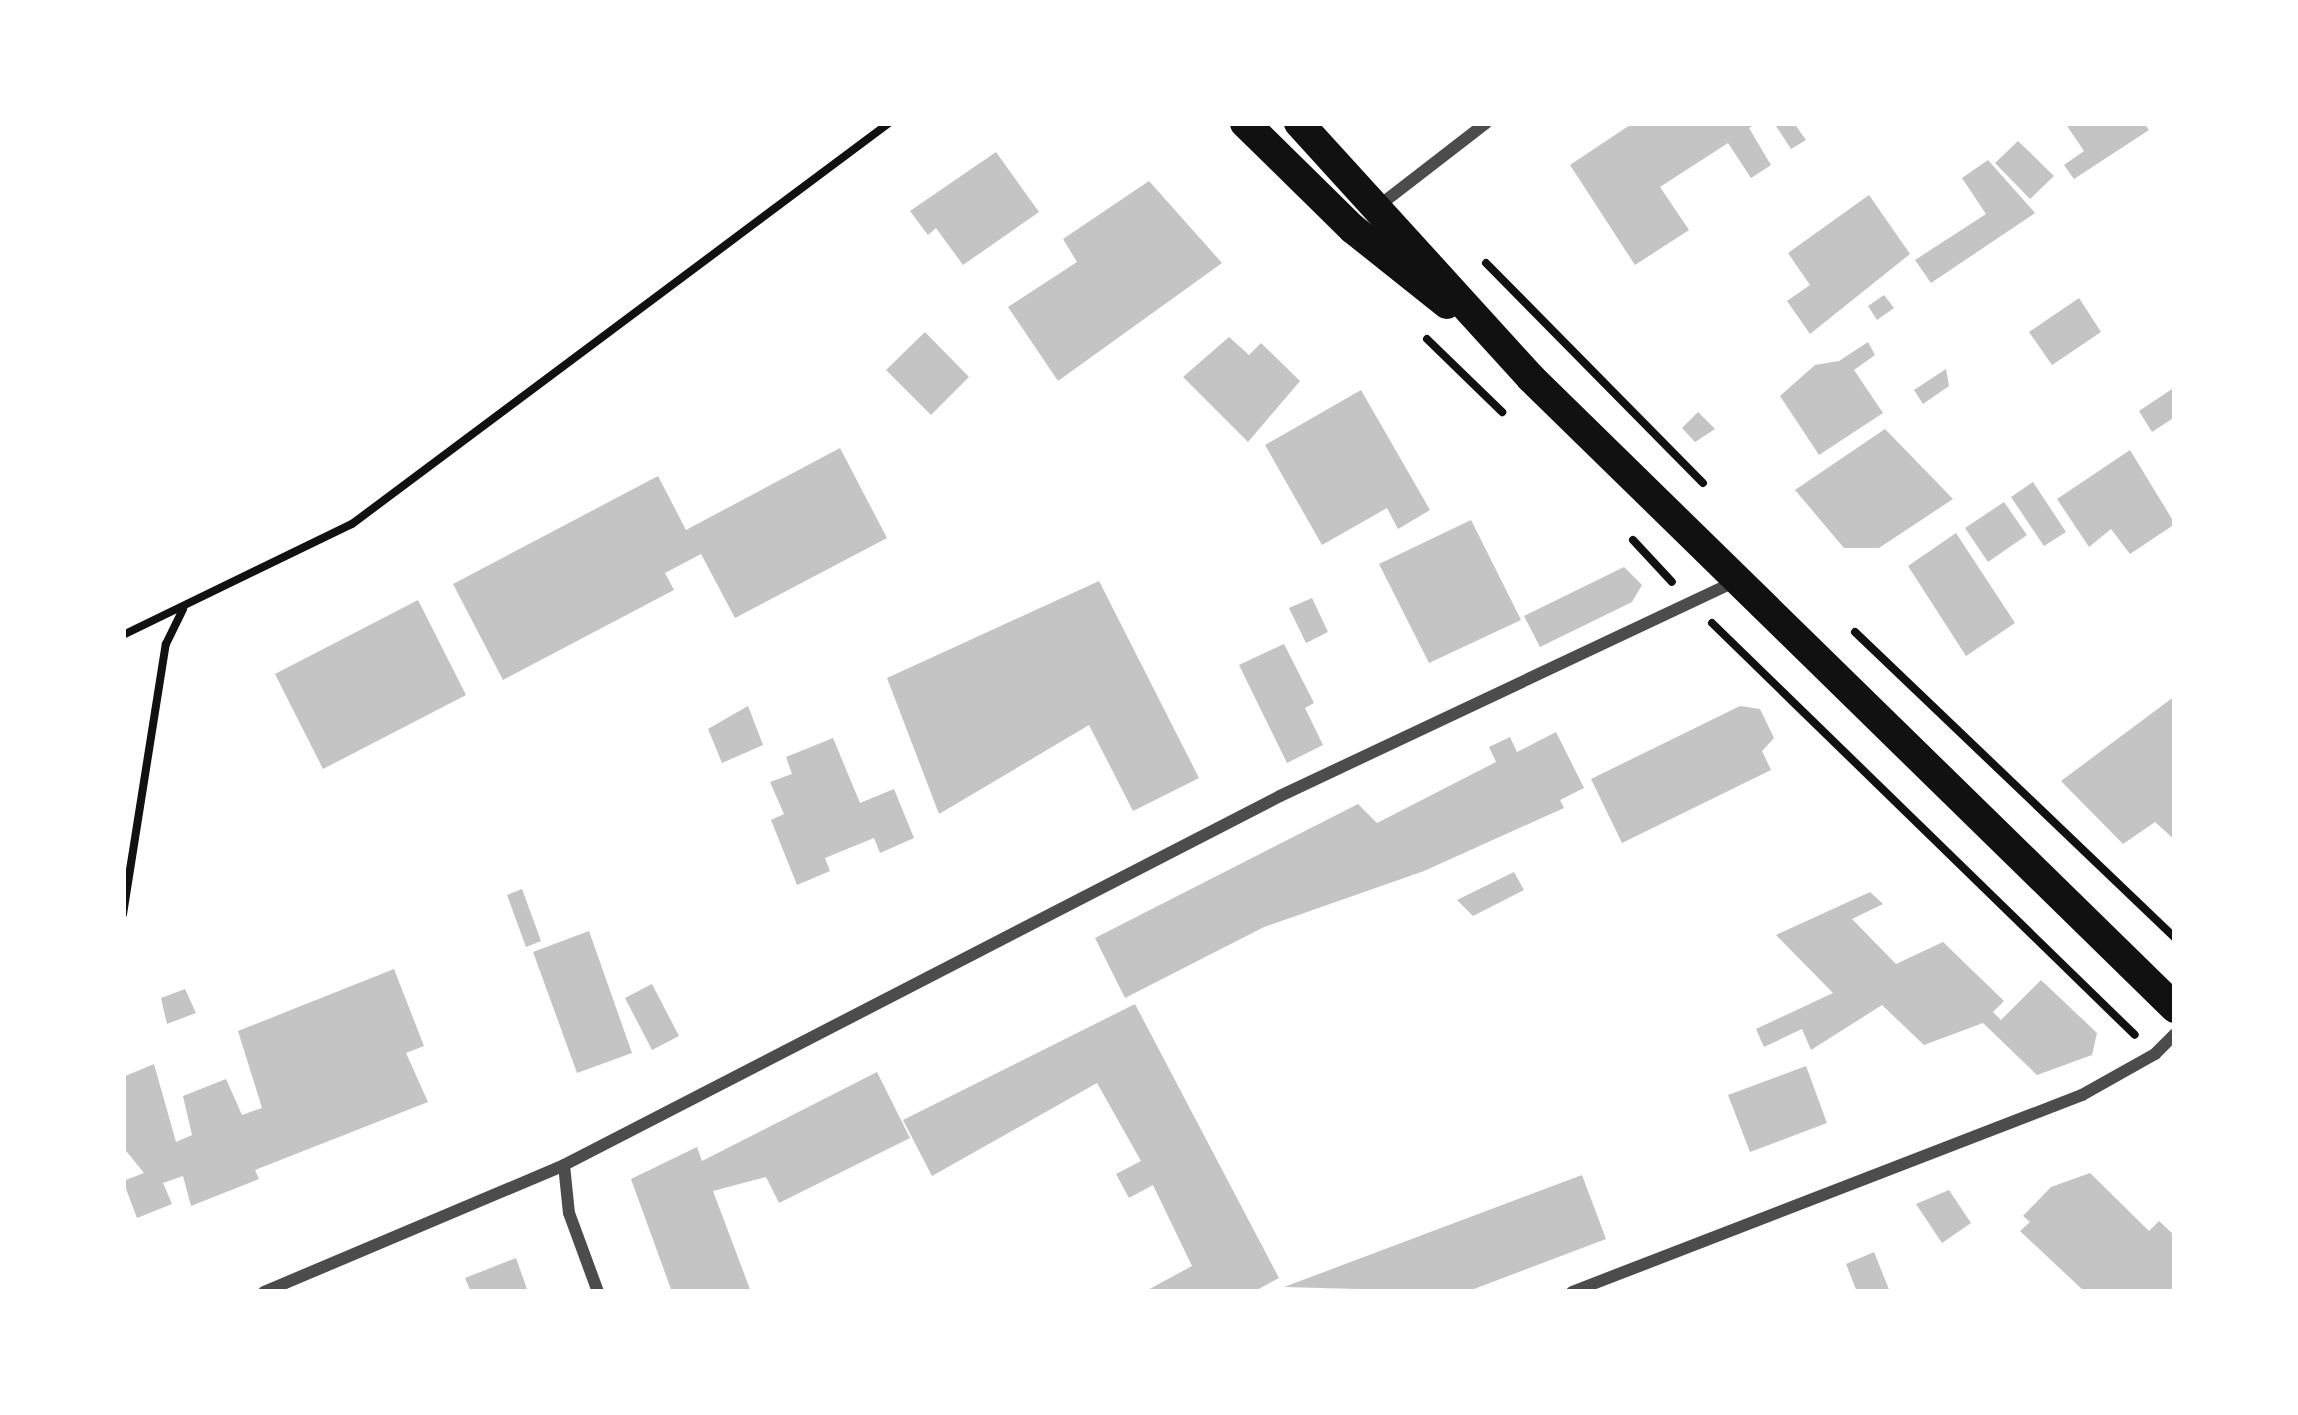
<!DOCTYPE html>
<html>
<head>
<meta charset="utf-8">
<style>
	body { margin:0 }
	#map { position:relative; width:2298px; height:1415px; overflow:hidden; background:#fff; font-family:Mulish,sans-serif }
	div>[style] { position:absolute }
	.building>* { inset:0; background:#c4c4c4 }
	.path>* { height:8px; margin:-4px; padding:0 4px; transform-origin:4px; border-radius:4px; background:#111 }
	.minor>* { height:12px; margin:-6px; padding:0 6px; transform-origin:6px; border-radius:6px; background:#4c4c4c }
	.primary>* { height:30px; margin:-15px; padding:0 15px; transform-origin:15px; border-radius:15px; background:#111 }
	span { translate:-50% -50%; white-space:nowrap; text-align:center; line-height:1.15; -webkit-text-stroke:9px #fff; paint-order:stroke }
	.frame { position:absolute; inset:0; border:126px solid #fff; pointer-events:none }
</style>
</head>
<body>
<div id="map">
	<div class="building">
		<div style="clip-path:polygon(1633px 123px,1758px 123px,1749px 128px,1771px 165px,1751px 178px,1728px 143px,1660px 187px,1689px 230px,1635px 265px,1570px 165px)"></div>
		<div style="clip-path:polygon(1774px 123px,1794px 123px,1806px 140px,1791px 149px)"></div>
		<div style="clip-path:polygon(2065px 123px,2144px 123px,2149px 130px,2074px 179px,2064px 165px,2084px 151px)"></div>
		<div style="clip-path:polygon(2018px 141px,2054px 176px,2030px 199px,1995px 163px)"></div>
		<div style="clip-path:polygon(996px 152px,1039px 212px,963px 265px,936px 228px,928px 235px,910px 211px)"></div>
		<div style="clip-path:polygon(1988px 160px,2035px 213px,1931px 283px,1915px 260px,1986px 214px,1962px 178px)"></div>
		<div style="clip-path:polygon(1149px 181px,1222px 263px,1058px 381px,1008px 307px,1077px 262px,1063px 239px)"></div>
		<div style="clip-path:polygon(1869px 195px,1910px 254px,1810px 334px,1787px 301px,1810px 285px,1788px 253px)"></div>
		<div style="clip-path:polygon(1884px 295px,1894px 308px,1877px 320px,1868px 306px)"></div>
		<div style="clip-path:polygon(2079px 298px,2101px 332px,2052px 365px,2029px 332px)"></div>
		<div style="clip-path:polygon(925px 332px,969px 377px,931px 415px,886px 370px)"></div>
		<div style="clip-path:polygon(1229px 337px,1249px 355px,1261px 343px,1300px 381px,1248px 442px,1183px 377px)"></div>
		<div style="clip-path:polygon(1868px 342px,1875px 355px,1854px 370px,1883px 413px,1819px 455px,1780px 396px,1815px 365px,1839px 361px)"></div>
		<div style="clip-path:polygon(1946px 369px,1949px 386px,1923px 404px,1914px 390px)"></div>
		<div style="clip-path:polygon(2175px 387px,2175px 417px,2152px 432px,2139px 411px)"></div>
		<div style="clip-path:polygon(1361px 390px,1430px 510px,1398px 529px,1387px 508px,1322px 545px,1265px 445px)"></div>
		<div style="clip-path:polygon(1698px 412px,1715px 429px,1695px 442px,1682px 428px)"></div>
		<div style="clip-path:polygon(1885px 429px,1953px 499px,1879px 548px,1844px 548px,1795px 490px)"></div>
		<div style="clip-path:polygon(840px 448px,887px 538px,735px 618px,701px 554px,665px 573px,674px 590px,503px 680px,453px 584px,658px 476px,686px 530px)"></div>
		<div style="clip-path:polygon(2130px 450px,2175px 524px,2130px 554px,2111px 529px,2089px 547px,2057px 499px)"></div>
		<div style="clip-path:polygon(2033px 482px,2066px 532px,2044px 546px,2011px 497px)"></div>
		<div style="clip-path:polygon(2004px 502px,2027px 535px,1988px 562px,1965px 528px)"></div>
		<div style="clip-path:polygon(1471px 520px,1521px 620px,1429px 663px,1379px 564px)"></div>
		<div style="clip-path:polygon(1956px 533px,2015px 623px,1966px 656px,1908px 566px)"></div>
		<div style="clip-path:polygon(1624px 567px,1642px 585px,1632px 602px,1540px 647px,1524px 616px)"></div>
		<div style="clip-path:polygon(1099px 581px,1199px 778px,1133px 811px,1089px 725px,939px 814px,887px 678px)"></div>
		<div style="clip-path:polygon(1312px 598px,1328px 632px,1306px 643px,1289px 608px)"></div>
		<div style="clip-path:polygon(418px 600px,466px 695px,323px 769px,275px 674px)"></div>
		<div style="clip-path:polygon(1284px 644px,1314px 703px,1305px 708px,1323px 745px,1287px 763px,1239px 665px)"></div>
		<div style="clip-path:polygon(2175px 696px,2175px 840px,2155px 822px,2123px 844px,2061px 781px)"></div>
		<div style="clip-path:polygon(748px 706px,763px 745px,722px 763px,708px 729px)"></div>
		<div style="clip-path:polygon(1740px 706px,1760px 709px,1774px 738px,1762px 751px,1771px 770px,1622px 843px,1591px 779px)"></div>
		<div style="clip-path:polygon(1556px 732px,1584px 788px,1560px 800px,1564px 808px,1424px 871px,1264px 927px,1125px 998px,1095px 938px,1358px 804px,1377px 823px,1496px 762px,1489px 747px,1510px 737px,1517px 752px)"></div>
		<div style="clip-path:polygon(833px 738px,860px 803px,894px 789px,914px 838px,880px 853px,874px 838px,825px 858px,830px 871px,797px 885px,771px 820px,784px 814px,770px 782px,792px 774px,786px 757px)"></div>
		<div style="clip-path:polygon(1514px 872px,1524px 890px,1473px 916px,1457px 900px)"></div>
		<div style="clip-path:polygon(522px 889px,541px 941px,526px 947px,507px 895px)"></div>
		<div style="clip-path:polygon(1870px 892px,1883px 904px,1852px 919px,1896px 964px,1943px 942px,2004px 1001px,1993px 1012px,2001px 1020px,2041px 980px,2097px 1033px,2092px 1055px,2037px 1075px,1983px 1023px,1924px 1045px,1882px 1005px,1811px 1050px,1802px 1029px,1764px 1047px,1756px 1029px,1833px 993px,1776px 935px)"></div>
		<div style="clip-path:polygon(589px 931px,632px 1053px,577px 1073px,533px 952px)"></div>
		<div style="clip-path:polygon(394px 969px,424px 1046px,406px 1053px,428px 1102px,255px 1170px,259px 1179px,191px 1206px,183px 1176px,163px 1183px,172px 1204px,137px 1218px,123px 1181px,144px 1173px,123px 1147px,123px 1077px,154px 1064px,176px 1142px,192px 1135px,183px 1096px,226px 1079px,242px 1115px,262px 1108px,238px 1031px)"></div>
		<div style="clip-path:polygon(652px 984px,679px 1036px,652px 1050px,625px 998px)"></div>
		<div style="clip-path:polygon(185px 989px,196px 1013px,167px 1024px,161px 998px)"></div>
		<div style="clip-path:polygon(1135px 1004px,1279px 1278px,1253px 1292px,1144px 1292px,1192px 1266px,1153px 1185px,1129px 1198px,1116px 1174px,1141px 1161px,1097px 1083px,932px 1176px,903px 1120px)"></div>
		<div style="clip-path:polygon(1806px 1066px,1827px 1123px,1750px 1152px,1728px 1095px)"></div>
		<div style="clip-path:polygon(877px 1072px,910px 1138px,779px 1203px,766px 1177px,713px 1191px,751px 1292px,672px 1292px,631px 1179px,697px 1147px,702px 1161px)"></div>
		<div style="clip-path:polygon(2090px 1173px,2149px 1231px,2159px 1221px,2175px 1236px,2175px 1292px,2085px 1292px,2020px 1231px,2030px 1222px,2023px 1216px,2051px 1187px)"></div>
		<div style="clip-path:polygon(1582px 1175px,1606px 1239px,1466px 1292px,1284px 1287px)"></div>
		<div style="clip-path:polygon(1949px 1190px,1971px 1223px,1942px 1243px,1916px 1204px)"></div>
		<div style="clip-path:polygon(1874px 1252px,1890px 1292px,1857px 1292px,1846px 1264px)"></div>
		<div style="clip-path:polygon(516px 1258px,528px 1292px,471px 1292px,465px 1278px)"></div>
	</div>
	<div class="path">
		<div style="left:1486px;top:263px;width:309px;rotate:45.4deg"></div>
		<div style="left:1427px;top:339px;width:105px;rotate:44.2deg"></div>
		<div style="left:1633px;top:540px;width:57px;rotate:47.1deg"></div>
		<div style="left:1712px;top:623px;width:590px;rotate:44.25deg"></div>
		<div style="left:1855px;top:632px;width:443px;rotate:43.7deg"></div>
		<div style="left:123px;top:635px;width:254px;rotate:-25.9deg"></div>
		<div style="left:352px;top:524px;width:670px;rotate:-36.75deg"></div>
		<div style="left:123px;top:914px;width:273px;rotate:-81deg"></div>
		<div style="left:166px;top:644px;width:39px;rotate:-64deg"></div>
	</div>
	<div class="minor">
		<div style="left:1376px;top:208px;width:139px;rotate:-37.7deg"></div>
		<div style="left:564px;top:1165px;width:48px;rotate:84.1deg"></div>
		<div style="left:569px;top:1213px;width:84px;rotate:69.8deg"></div>
		<div style="left:264px;top:1292px;width:326px;rotate:-22.9deg"></div>
		<div style="left:564px;top:1165px;width:805px;rotate:-27.26deg"></div>
		<div style="left:1280px;top:796px;width:504px;rotate:-25.24deg"></div>
		<div style="left:1572px;top:1292px;width:547px;rotate:-21.12deg"></div>
		<div style="left:2082px;top:1095px;width:84px;rotate:-29.3deg"></div>
		<div style="left:2155px;top:1054px;width:28px;rotate:-45deg"></div>
	</div>
	<div class="primary">
		<div style="left:1245px;top:123px;width:151px;rotate:44.5deg"></div>
		<div style="left:1353px;top:229px;width:120px;rotate:38.6deg"></div>
		<div style="left:1299px;top:123px;width:345px;rotate:47.7deg"></div>
		<div style="left:1531px;top:378px;width:901px;rotate:44.37deg"></div>
	</div>
	<div class="frame"></div>
</div>
</body>
</html>
